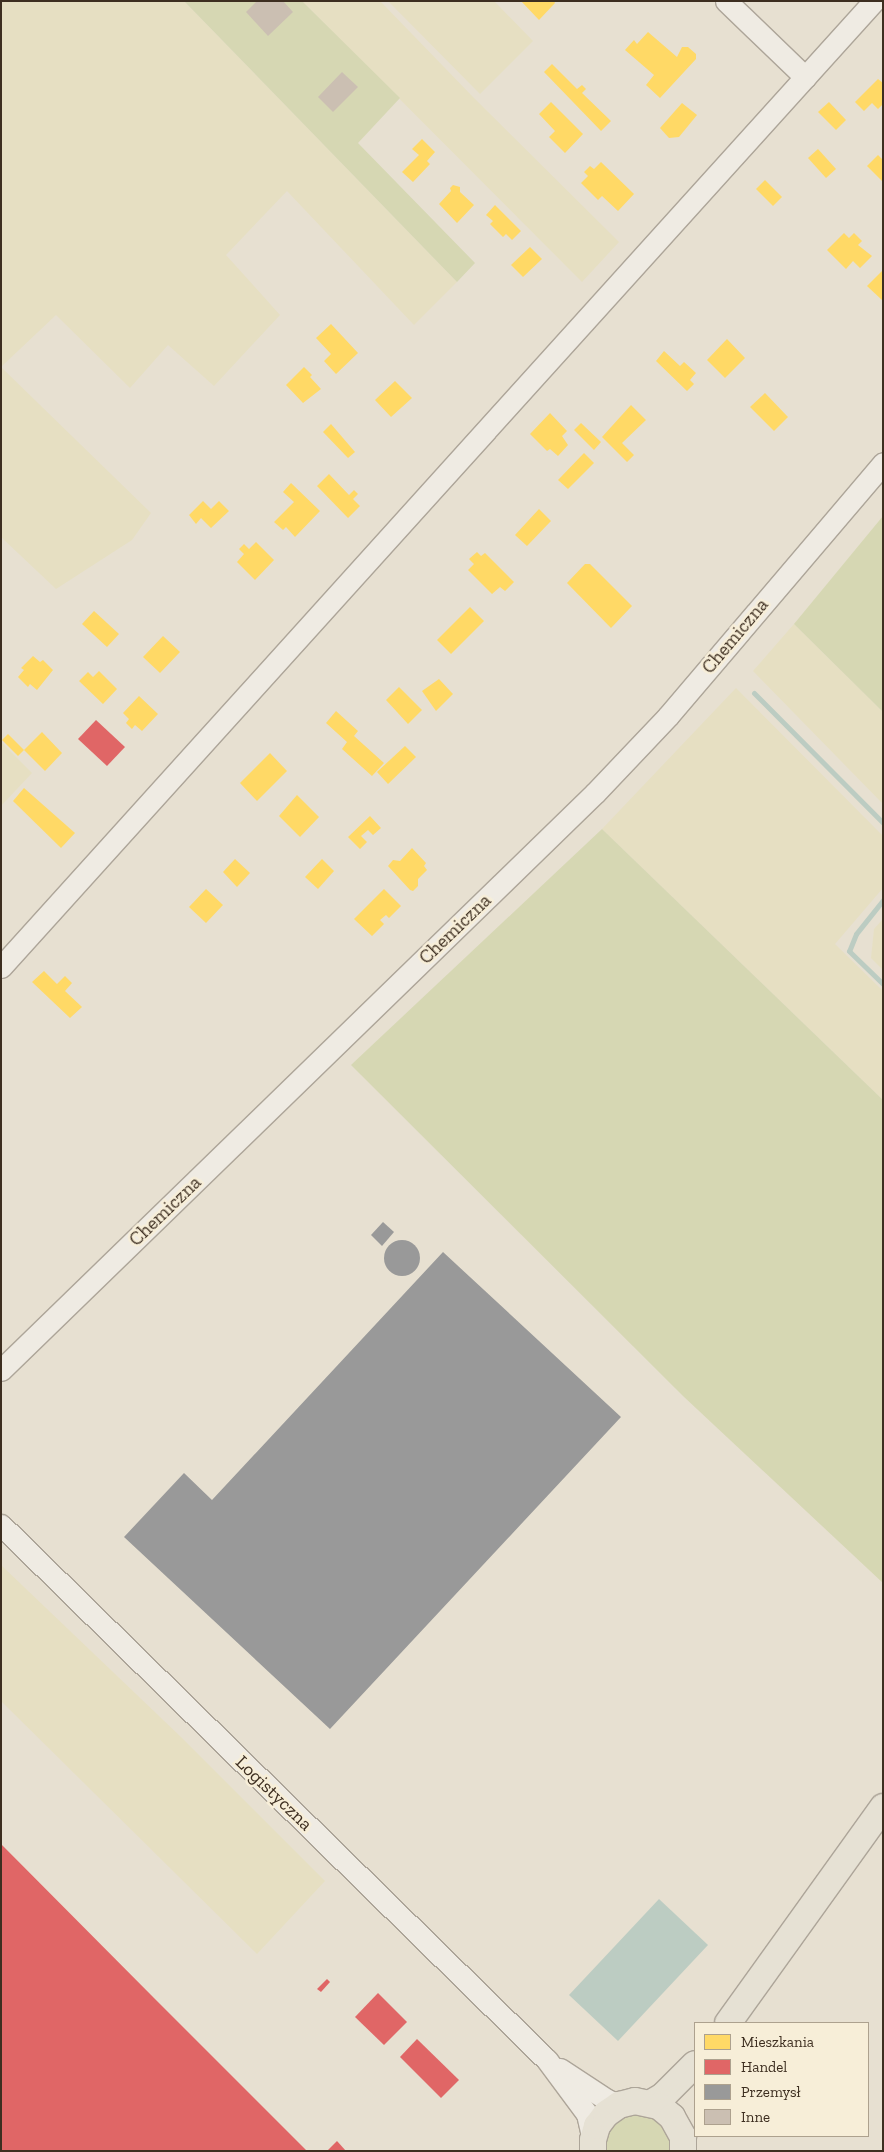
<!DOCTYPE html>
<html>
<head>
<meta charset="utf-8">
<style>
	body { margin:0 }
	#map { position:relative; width:884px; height:2152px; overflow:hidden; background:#e7e0d1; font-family:"Zilla Slab",serif }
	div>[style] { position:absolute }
	.farmland>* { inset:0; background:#e6dfc2 }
	.green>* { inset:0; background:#d6d7b3 }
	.water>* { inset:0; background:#bcccc2 }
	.homes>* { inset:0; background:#ffd966 }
	.shops>* { inset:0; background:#e06666 }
	.industry>* { inset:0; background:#999 }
	.round { border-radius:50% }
	.stream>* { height:5px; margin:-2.5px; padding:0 2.5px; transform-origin:2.5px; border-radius:2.5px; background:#bcccc2 }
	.building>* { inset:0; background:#cbbfb2 }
	.roads { filter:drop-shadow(1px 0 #ada599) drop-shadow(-1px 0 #ada599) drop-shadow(0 1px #ada599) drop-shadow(0 -1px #ada599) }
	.minor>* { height:21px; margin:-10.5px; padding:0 10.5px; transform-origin:10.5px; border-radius:10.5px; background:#efebe3 }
	.major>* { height:26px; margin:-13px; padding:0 13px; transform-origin:13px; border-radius:13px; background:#e6e1d4 }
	span { translate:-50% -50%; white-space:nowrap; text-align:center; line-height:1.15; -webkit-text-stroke:5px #f7eed8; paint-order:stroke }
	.street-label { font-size:19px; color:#3d2e20 }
	.frame { position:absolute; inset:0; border:2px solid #3d2e20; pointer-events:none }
	.legend { position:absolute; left:694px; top:2022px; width:175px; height:115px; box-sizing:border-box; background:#f7eed8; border:1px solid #ada18e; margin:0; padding:6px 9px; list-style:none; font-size:15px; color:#3d2e20 }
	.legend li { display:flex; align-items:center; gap:10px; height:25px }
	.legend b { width:25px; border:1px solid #ada18e }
</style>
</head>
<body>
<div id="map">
	<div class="farmland">
		<div style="clip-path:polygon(1px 1px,184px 1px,457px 282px,414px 325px,287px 191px,226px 255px,280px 315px,214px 386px,168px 345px,130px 388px,56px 315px,1px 367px,151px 513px,132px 540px,56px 589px,1px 537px)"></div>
		<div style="clip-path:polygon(302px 1px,380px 1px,474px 98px,619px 242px,582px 282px)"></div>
		<div style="clip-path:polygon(388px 1px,494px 1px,533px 41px,480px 94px)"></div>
		<div style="clip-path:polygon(794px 624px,883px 712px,883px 804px,753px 671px)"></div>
		<div style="clip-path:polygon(736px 688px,883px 836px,883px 888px,835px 944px,883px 991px,883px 1100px,602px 829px)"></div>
		<div style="clip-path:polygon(1px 742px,32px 773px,1px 806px)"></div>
		<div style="clip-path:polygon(883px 919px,883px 970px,871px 958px,874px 929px)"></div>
		<div style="clip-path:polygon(1px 1565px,181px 1737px,325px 1881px,257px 1954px,1px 1701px)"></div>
	</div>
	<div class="green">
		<div style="clip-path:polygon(184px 1px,302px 1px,400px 98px,358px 143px,475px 263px,457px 282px)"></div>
		<div style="clip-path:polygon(883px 516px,883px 712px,794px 624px)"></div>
		<div style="clip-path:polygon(602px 829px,883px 1100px,883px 1583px,683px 1396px,351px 1065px)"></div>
		<div style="clip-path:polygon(647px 2113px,668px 2130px,673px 2151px,603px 2151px,604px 2138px,613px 2123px,629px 2114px)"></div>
	</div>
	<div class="water">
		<div style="clip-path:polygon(659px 1899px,708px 1945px,618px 2041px,569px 1995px)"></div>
	</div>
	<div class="homes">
		<div style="clip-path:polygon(521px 1px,554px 1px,555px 3px,539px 20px)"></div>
		<div style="clip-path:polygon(648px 32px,677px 57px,682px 47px,688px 47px,696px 54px,696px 59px,660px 98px,646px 85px,654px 75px,625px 50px,634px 40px,637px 44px)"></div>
		<div style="clip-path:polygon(552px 64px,577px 89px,582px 85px,586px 89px,582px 93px,611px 121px,601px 131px,544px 72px)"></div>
		<div style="clip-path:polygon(878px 79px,883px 83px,883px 104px,878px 109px,872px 103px,864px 111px,855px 102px)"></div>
		<div style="clip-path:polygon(551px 102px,583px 134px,565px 153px,549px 137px,555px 131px,539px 114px)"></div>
		<div style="clip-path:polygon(829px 102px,846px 120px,836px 130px,818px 112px)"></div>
		<div style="clip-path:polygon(682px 103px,697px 115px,679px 137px,669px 138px,660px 128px)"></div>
		<div style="clip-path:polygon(422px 139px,435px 152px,427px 161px,430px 164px,413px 182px,402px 172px,419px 155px,412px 149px)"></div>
		<div style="clip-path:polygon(818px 149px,836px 169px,826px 178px,808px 158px)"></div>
		<div style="clip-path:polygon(878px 155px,883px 160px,883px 182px,867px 166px)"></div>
		<div style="clip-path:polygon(601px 162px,634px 194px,618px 211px,602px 196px,598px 200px,581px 183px,588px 176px,584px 172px,590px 166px,594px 169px)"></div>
		<div style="clip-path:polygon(765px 180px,782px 197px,773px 206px,756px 189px)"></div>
		<div style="clip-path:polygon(453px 185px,460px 187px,460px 192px,474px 205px,457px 223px,439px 204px,451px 191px,450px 188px)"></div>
		<div style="clip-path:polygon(495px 205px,521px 231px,512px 240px,506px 234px,503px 237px,490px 224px,493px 221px,486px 215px)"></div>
		<div style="clip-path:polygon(844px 233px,849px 238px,854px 233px,862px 241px,858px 245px,872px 256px,860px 268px,853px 261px,846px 269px,827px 250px)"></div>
		<div style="clip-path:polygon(530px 247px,542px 259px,523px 277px,511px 265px)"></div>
		<div style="clip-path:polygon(883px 270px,883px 301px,867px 286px)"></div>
		<div style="clip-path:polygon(331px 324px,358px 353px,336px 374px,324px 361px,331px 354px,316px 338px)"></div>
		<div style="clip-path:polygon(727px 339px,745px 358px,725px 378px,707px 360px)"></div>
		<div style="clip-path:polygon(664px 351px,680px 366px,684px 362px,696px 373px,690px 380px,694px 384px,687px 391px,656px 361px)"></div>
		<div style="clip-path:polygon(304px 367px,312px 375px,310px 377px,321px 389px,303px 403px,286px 385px)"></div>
		<div style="clip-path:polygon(395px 381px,412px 398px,391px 417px,375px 400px)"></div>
		<div style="clip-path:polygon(765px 393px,788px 417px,774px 431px,750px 407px)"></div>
		<div style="clip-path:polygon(631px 405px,646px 420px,622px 443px,634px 455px,627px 462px,602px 437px)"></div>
		<div style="clip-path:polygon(550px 413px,567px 431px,562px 436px,568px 445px,558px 456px,550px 449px,547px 451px,530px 434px)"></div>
		<div style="clip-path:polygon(581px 423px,601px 442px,594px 450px,574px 430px)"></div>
		<div style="clip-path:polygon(331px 424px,355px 452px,348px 458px,323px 432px)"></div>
		<div style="clip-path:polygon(584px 453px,594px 463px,568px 489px,558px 480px)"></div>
		<div style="clip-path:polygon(329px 474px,349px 495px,354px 490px,358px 494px,353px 499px,360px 506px,348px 518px,317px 486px)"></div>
		<div style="clip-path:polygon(291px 483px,320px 511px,295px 537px,286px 527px,283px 530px,274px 522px,294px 502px,283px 492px)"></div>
		<div style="clip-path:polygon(203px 501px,211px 509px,219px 501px,229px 511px,211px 528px,201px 518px,196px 524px,189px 515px)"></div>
		<div style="clip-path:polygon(539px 509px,551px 521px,527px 546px,515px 535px)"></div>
		<div style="clip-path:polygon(256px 542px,274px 560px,255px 580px,237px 562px,244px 554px,239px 549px,244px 544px,249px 549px)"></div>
		<div style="clip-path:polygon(477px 552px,481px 556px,485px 553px,514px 582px,505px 591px,500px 587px,492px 594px,468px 570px,474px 564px,469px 559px)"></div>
		<div style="clip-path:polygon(585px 564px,590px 564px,632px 606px,611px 628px,567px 583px)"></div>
		<div style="clip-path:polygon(470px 607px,484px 621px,451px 654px,437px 640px)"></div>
		<div style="clip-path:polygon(94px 611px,119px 634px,107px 647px,82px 624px)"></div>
		<div style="clip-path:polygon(163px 636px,180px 652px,160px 673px,143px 657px)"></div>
		<div style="clip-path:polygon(33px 656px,40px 662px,43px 660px,53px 670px,37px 690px,30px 684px,28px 687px,18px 677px,24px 670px,21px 668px)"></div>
		<div style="clip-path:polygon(99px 671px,117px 689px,103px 704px,79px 681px,88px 672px,93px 677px)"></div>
		<div style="clip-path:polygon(439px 679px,453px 694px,436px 711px,422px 691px)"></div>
		<div style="clip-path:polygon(399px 687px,422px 710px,408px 724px,386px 700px)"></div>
		<div style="clip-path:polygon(139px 696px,158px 714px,142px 731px,135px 725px,132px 729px,126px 723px,129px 719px,123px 713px)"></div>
		<div style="clip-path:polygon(336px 711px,358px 731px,354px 736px,384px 763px,372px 776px,342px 749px,347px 742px,326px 723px)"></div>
		<div style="clip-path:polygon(42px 732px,62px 753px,45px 771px,24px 750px)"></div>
		<div style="clip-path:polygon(8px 734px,24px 750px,18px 756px,2px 740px)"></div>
		<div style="clip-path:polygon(405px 746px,416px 757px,388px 784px,377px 772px)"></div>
		<div style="clip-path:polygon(270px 753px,287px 771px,257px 801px,240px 783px)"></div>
		<div style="clip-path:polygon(24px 788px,75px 833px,61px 848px,13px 801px)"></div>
		<div style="clip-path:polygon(297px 795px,319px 817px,300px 837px,279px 816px)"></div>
		<div style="clip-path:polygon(370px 816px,381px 828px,373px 835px,368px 830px,361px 836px,367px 842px,360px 849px,348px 837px)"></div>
		<div style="clip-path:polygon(412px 848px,426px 863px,424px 866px,427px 870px,418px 879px,418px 886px,413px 891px,410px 890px,388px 866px,393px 860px,400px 861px)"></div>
		<div style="clip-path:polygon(235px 859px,250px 873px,237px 887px,223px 872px)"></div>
		<div style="clip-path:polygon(322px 859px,334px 871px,318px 889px,305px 877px)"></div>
		<div style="clip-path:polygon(206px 889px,223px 905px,206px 923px,189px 907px)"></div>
		<div style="clip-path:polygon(384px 889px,401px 906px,389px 918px,386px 915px,380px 920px,384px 924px,372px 936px,354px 919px)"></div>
		<div style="clip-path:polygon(44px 971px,57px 984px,65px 976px,72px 983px,65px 991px,82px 1007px,70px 1018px,32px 982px)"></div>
	</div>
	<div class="shops">
		<div style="clip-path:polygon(96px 720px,125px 747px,107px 766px,78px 739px)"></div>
		<div style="clip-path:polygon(1px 1844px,154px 1998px,307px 2151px,1px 2151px)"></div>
		<div style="clip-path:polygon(327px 1979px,330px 1982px,321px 1992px,317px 1989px)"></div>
		<div style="clip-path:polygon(378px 1993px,407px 2022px,384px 2045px,355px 2017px)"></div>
		<div style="clip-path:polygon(417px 2039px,459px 2080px,441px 2098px,400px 2057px)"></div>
		<div style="clip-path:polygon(337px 2141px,346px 2151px,327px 2151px)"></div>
	</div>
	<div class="industry">
		<div style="clip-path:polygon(383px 1222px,394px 1232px,382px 1246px,371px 1235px)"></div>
		<div class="round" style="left:384px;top:1240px;width:36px;height:36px"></div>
		<div style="clip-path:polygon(443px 1252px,621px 1417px,330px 1729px,124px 1537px,184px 1473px,212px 1500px)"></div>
	</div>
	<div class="stream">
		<div style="left:754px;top:693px;width:183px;rotate:45.2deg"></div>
		<div style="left:883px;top:900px;width:43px;rotate:128.5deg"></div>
		<div style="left:856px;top:934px;width:18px;rotate:112deg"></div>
		<div style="left:849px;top:951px;width:47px;rotate:44.1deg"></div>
	</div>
	<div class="building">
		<div style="clip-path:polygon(257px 1px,283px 1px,293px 12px,268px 36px,246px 12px)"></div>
		<div style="clip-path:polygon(342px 72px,358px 87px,333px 112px,318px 97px)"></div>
	</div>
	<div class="roads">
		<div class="minor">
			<div style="left:726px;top:1px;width:110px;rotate:43.9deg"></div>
			<div style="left:1px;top:967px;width:1302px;rotate:-47.9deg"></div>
			<div style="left:1px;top:1370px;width:828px;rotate:-44.17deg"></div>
			<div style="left:595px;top:793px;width:106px;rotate:-46.5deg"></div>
			<div style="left:668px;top:716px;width:332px;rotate:-49.6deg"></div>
			<div style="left:1px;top:1525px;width:764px;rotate:44.42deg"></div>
			<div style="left:547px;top:2060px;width:67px;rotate:53.5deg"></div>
			<div style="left:587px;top:2114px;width:27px;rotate:77deg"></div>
			<div style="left:560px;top:2069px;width:56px;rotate:33.4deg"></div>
			<div style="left:607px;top:2100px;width:13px;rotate:23deg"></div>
		</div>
		<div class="major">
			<div style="left:728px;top:2023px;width:266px;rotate:-54.3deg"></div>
			<div style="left:651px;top:2103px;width:14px;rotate:-30deg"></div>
			<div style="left:663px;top:2096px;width:45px;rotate:-45deg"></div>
			<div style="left:593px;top:2151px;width:11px;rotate:-90deg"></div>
			<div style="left:593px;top:2140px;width:15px;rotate:-74deg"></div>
			<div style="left:597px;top:2126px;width:15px;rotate:-53deg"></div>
			<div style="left:606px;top:2114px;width:16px;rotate:-35deg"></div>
			<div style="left:619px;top:2105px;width:16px;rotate:-14deg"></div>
			<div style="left:635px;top:2101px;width:25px;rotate:12deg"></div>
			<div style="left:659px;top:2106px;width:17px;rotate:40deg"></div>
			<div style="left:672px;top:2117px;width:23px;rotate:61deg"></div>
			<div style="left:683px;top:2137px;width:14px;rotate:90deg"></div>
		</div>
	</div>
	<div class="street-label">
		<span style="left:735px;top:636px;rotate:-50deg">Chemiczna</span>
		<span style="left:455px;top:929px;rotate:-44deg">Chemiczna</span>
		<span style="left:165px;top:1211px;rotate:-44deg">Chemiczna</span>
		<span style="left:274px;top:1793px;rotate:44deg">Logistyczna</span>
	</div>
	<div class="frame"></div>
	<ul class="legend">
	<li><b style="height:14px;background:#ffd966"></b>Mieszkania</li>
	<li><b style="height:14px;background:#e06666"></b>Handel</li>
	<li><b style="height:14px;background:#999"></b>Przemysł</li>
	<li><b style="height:14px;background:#cbbfb2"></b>Inne</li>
	</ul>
</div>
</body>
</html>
